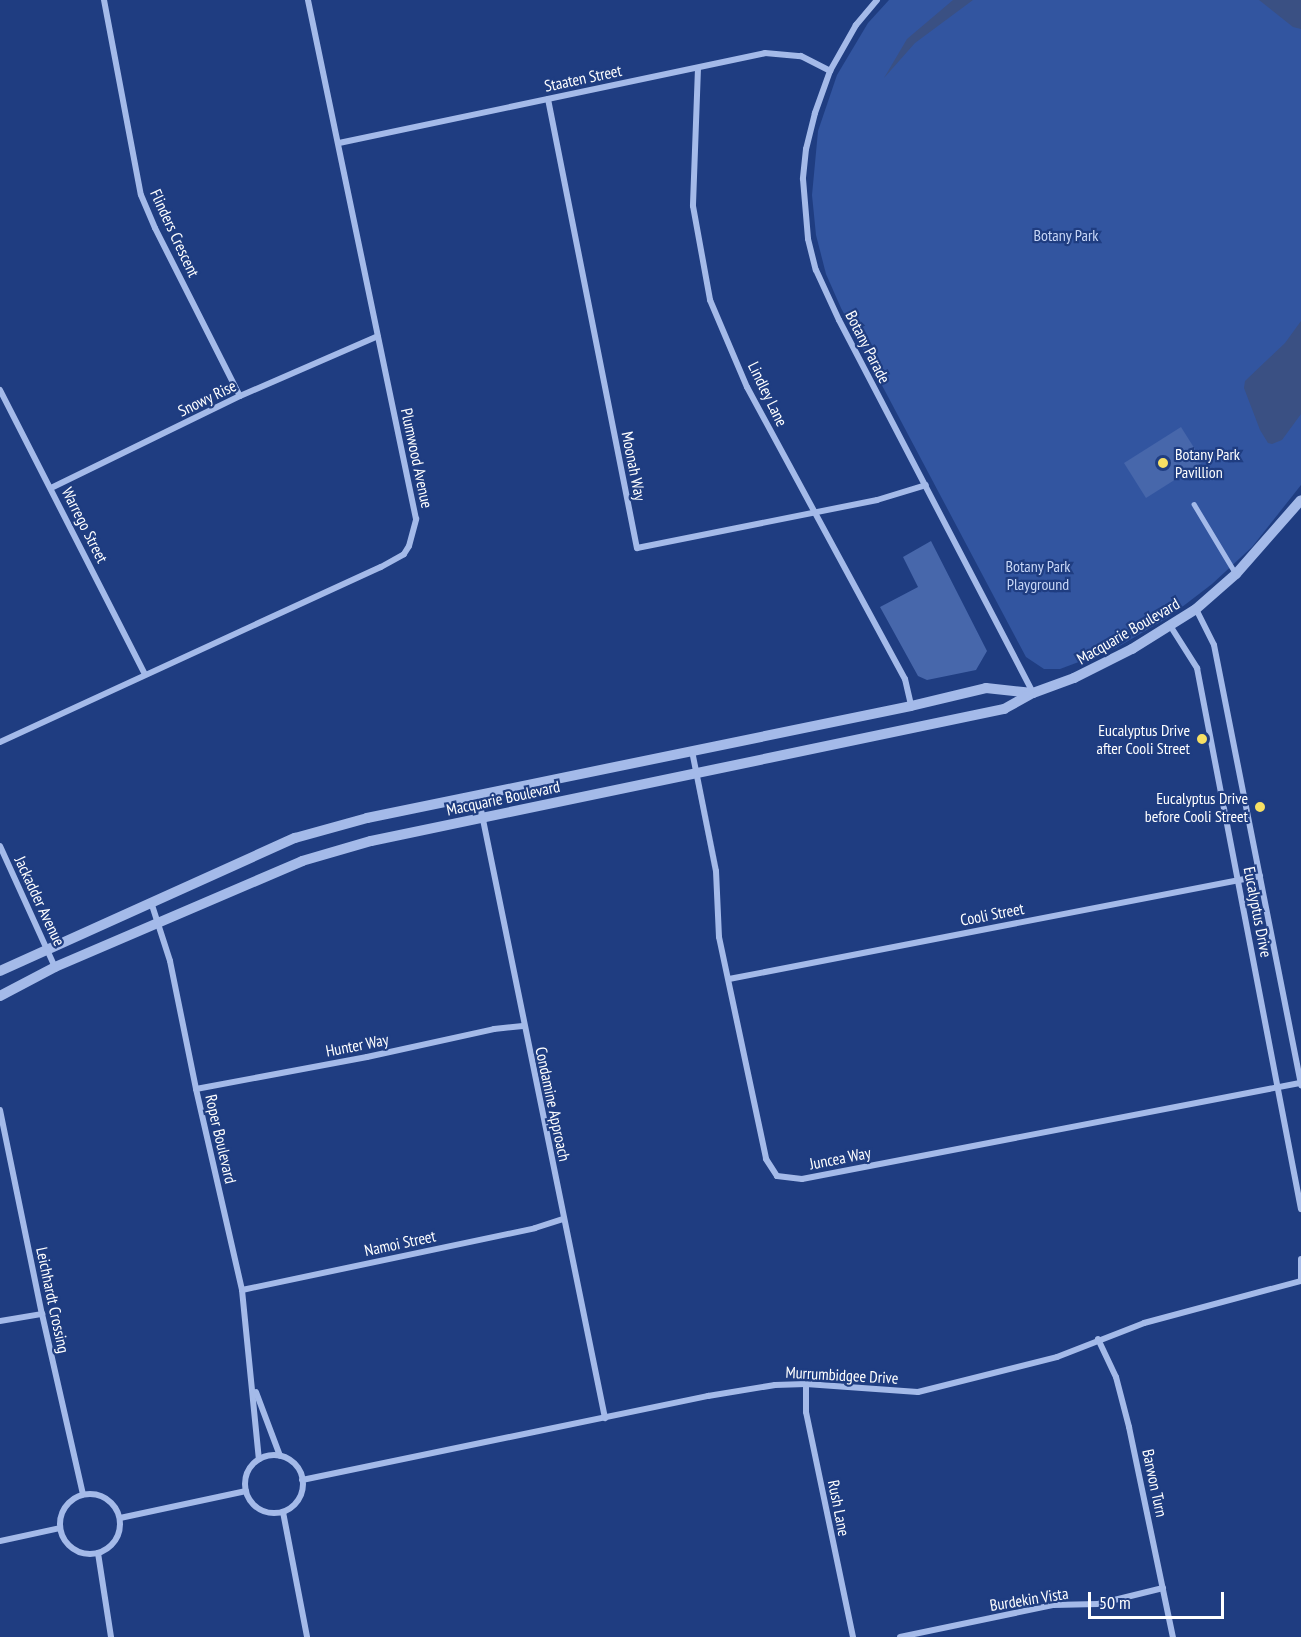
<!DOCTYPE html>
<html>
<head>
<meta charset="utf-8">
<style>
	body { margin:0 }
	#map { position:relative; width:1301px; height:1637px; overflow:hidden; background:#1f3d81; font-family:"PT Sans Narrow",sans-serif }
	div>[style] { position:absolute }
	.green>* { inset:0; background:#3255a0 }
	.water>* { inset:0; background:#3a5083 }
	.building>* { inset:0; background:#4767ab }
	.service>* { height:4.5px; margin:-2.25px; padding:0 2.25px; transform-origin:2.25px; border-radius:2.25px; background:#a4bae9 }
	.minor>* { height:6px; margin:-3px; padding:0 3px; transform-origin:3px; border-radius:3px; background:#a4bae9 }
	.minor>.ring { margin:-3px; padding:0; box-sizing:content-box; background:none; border:6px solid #a4bae9; border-radius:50% }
	.tertiary>* { height:10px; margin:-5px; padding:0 5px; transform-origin:5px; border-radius:5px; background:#a4bae9 }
	.dots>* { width:16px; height:16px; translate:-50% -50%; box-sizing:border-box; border:3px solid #1f3d81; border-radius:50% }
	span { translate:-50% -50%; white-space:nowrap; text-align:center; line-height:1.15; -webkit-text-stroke:4.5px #1f3d81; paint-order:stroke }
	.street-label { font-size:16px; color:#fff }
	.park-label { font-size:16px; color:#c8d7f7 }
	.poi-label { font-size:16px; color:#fff }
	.left { translate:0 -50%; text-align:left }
	.right { translate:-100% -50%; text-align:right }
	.scale { position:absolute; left:1088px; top:1592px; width:136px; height:27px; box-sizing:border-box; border:3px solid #fff; border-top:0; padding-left:8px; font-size:18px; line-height:21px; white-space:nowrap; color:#fff; -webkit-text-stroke:4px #1f3d81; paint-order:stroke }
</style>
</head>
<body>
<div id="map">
	<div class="green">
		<div style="clip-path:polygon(889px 0,1301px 0,1301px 485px,1252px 547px,1212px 584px,1169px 617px,1116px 648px,1060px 669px,1044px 669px,1026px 657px,841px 308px,826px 274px,816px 235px,812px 195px,818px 131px,837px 75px,868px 23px)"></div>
	</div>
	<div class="water">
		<div style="clip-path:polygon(953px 0,973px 0,915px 43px,884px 78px,907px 39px)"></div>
		<div style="clip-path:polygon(1259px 0,1301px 0,1301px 29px,1293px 27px)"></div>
		<div style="clip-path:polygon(1301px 321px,1301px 414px,1282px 440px,1272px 444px,1268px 443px,1260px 430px,1244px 388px,1245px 381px,1285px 343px)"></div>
	</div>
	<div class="building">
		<div style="clip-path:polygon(1181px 427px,1203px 462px,1146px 498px,1124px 463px)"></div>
		<div style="clip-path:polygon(931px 541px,987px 651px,976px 670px,927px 680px,918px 676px,880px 607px,918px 587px,903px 557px)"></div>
	</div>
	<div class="service">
		<div style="left:1194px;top:504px;width:82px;rotate:59deg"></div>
	</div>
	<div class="minor">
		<div style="left:104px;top:0;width:198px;rotate:79.3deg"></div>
		<div style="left:141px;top:195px;width:36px;rotate:67deg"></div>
		<div style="left:155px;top:228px;width:188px;rotate:63.2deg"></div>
		<div style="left:877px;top:0;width:33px;rotate:130deg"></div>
		<div style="left:856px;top:25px;width:53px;rotate:119.5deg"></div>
		<div style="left:830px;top:71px;width:45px;rotate:109.7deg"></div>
		<div style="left:815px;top:113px;width:37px;rotate:104deg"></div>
		<div style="left:806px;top:149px;width:30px;rotate:96deg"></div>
		<div style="left:803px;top:179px;width:60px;rotate:85.2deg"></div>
		<div style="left:808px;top:239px;width:32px;rotate:76deg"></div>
		<div style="left:816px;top:270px;width:55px;rotate:65.3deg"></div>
		<div style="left:839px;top:320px;width:420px;rotate:62.5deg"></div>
		<div style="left:698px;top:68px;width:138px;rotate:92.1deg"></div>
		<div style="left:693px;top:206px;width:96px;rotate:79.7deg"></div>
		<div style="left:710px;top:300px;width:95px;rotate:67deg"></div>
		<div style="left:747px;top:387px;width:332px;rotate:61.6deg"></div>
		<div style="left:905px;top:679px;width:28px;rotate:77deg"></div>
		<div style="left:548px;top:99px;width:458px;rotate:78.8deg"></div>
		<div style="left:637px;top:548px;width:245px;rotate:-11.3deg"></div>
		<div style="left:877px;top:500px;width:51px;rotate:-17deg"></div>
		<div style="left:339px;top:143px;width:435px;rotate:-11.9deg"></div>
		<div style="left:765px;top:53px;width:36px;rotate:5deg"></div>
		<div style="left:801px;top:56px;width:33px;rotate:27deg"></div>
		<div style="left:0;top:390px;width:319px;rotate:63deg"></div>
		<div style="left:51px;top:488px;width:210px;rotate:-26deg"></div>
		<div style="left:240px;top:396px;width:150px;rotate:-23.5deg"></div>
		<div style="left:1196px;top:609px;width:40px;rotate:63.4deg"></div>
		<div style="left:1214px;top:645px;width:449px;rotate:78.8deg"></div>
		<div style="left:1171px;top:627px;width:49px;rotate:57.6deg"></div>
		<div style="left:1197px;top:668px;width:551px;rotate:79.12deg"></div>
		<div style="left:0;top:742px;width:419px;rotate:-24.7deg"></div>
		<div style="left:381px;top:567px;width:26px;rotate:-29deg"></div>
		<div style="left:404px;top:554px;width:9px;rotate:-58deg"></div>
		<div style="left:409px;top:546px;width:28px;rotate:-75deg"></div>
		<div style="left:416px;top:519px;width:530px;rotate:-101.76deg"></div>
		<div style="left:692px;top:751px;width:122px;rotate:78.7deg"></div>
		<div style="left:716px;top:871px;width:66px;rotate:87.4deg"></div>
		<div style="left:719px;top:937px;width:227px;rotate:78deg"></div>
		<div style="left:766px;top:1159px;width:20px;rotate:57deg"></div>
		<div style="left:777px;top:1176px;width:25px;rotate:7deg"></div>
		<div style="left:802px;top:1179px;width:507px;rotate:-10.91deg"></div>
		<div style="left:478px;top:795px;width:636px;rotate:78.48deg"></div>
		<div style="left:0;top:846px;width:133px;rotate:65.6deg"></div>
		<div style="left:151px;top:902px;width:62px;rotate:72.1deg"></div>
		<div style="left:170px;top:961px;width:131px;rotate:78.5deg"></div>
		<div style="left:196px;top:1089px;width:206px;rotate:77.1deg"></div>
		<div style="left:242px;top:1290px;width:170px;rotate:84.3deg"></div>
		<div style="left:729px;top:979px;width:541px;rotate:-10.98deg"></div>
		<div style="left:196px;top:1089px;width:174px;rotate:-10.6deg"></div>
		<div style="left:367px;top:1057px;width:130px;rotate:-12.4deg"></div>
		<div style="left:494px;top:1029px;width:29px;rotate:-6deg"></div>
		<div style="left:0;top:1110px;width:208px;rotate:78.4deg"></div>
		<div style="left:42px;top:1314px;width:185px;rotate:77.2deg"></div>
		<div style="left:1301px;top:1259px;width:21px;rotate:90deg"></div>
		<div style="left:242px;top:1290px;width:299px;rotate:-11.9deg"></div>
		<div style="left:535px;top:1228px;width:29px;rotate:-18deg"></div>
		<div style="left:0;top:1321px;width:43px;rotate:-9.5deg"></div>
		<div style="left:1098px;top:1339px;width:42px;rotate:64.7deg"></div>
		<div style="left:1116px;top:1377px;width:52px;rotate:75.4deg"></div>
		<div style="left:1129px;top:1427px;width:215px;rotate:78.2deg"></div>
		<div style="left:806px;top:1384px;width:28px;rotate:90deg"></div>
		<div style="left:806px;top:1412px;width:230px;rotate:78.2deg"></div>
		<div style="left:256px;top:1392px;width:68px;rotate:69.4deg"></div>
		<div class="ring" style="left:245px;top:1455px;width:52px;height:52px"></div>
		<div style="left:302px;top:1480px;width:415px;rotate:-11.7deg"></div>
		<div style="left:708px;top:1396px;width:68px;rotate:-9.3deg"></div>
		<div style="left:775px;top:1385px;width:31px;rotate:-2deg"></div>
		<div style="left:806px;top:1384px;width:112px;rotate:4.1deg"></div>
		<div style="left:918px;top:1392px;width:143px;rotate:-14.1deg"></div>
		<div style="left:1057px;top:1357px;width:93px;rotate:-21.3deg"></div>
		<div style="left:1144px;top:1323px;width:163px;rotate:-15deg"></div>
		<div class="ring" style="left:60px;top:1494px;width:54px;height:54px"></div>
		<div style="left:283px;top:1512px;width:127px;rotate:79.1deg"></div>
		<div style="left:120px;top:1518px;width:129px;rotate:-12.1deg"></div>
		<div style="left:0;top:1541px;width:61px;rotate:-12.2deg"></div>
		<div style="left:98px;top:1553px;width:85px;rotate:81.2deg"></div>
		<div style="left:900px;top:1637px;width:156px;rotate:-11.8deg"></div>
		<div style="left:1053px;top:1605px;width:45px;rotate:-1.3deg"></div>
		<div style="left:1098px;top:1604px;width:67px;rotate:-13.8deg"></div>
	</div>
	<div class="tertiary">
		<div style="left:0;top:971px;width:324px;rotate:-24.3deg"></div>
		<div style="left:295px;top:838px;width:75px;rotate:-15.5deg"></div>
		<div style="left:367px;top:818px;width:555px;rotate:-11.63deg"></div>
		<div style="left:911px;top:706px;width:77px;rotate:-13.5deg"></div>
		<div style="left:986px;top:688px;width:47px;rotate:6.1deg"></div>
		<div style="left:0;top:996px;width:62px;rotate:-27.8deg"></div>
		<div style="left:55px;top:967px;width:269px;rotate:-23.2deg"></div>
		<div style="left:302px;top:861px;width:72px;rotate:-16.2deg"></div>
		<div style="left:371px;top:841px;width:647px;rotate:-11.78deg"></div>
		<div style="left:1004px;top:709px;width:33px;rotate:-29deg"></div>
		<div style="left:1033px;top:693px;width:44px;rotate:-20.1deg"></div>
		<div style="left:1074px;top:678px;width:65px;rotate:-26.6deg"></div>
		<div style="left:1132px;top:649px;width:75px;rotate:-32deg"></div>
		<div style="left:1196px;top:609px;width:53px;rotate:-41.2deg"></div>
		<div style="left:1236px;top:574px;width:98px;rotate:-48.7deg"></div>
	</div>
	<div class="dots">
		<div style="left:1163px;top:463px;background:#f7e064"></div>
		<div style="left:1202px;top:739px;background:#f7e064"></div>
		<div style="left:1260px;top:807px;background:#f7e064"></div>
	</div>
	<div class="street-label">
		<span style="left:583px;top:78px;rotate:-12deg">Staaten Street</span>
		<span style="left:175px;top:233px;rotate:65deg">Flinders Crescent</span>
		<span style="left:868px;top:347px;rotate:63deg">Botany Parade</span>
		<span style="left:768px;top:394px;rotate:64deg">Lindley Lane</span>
		<span style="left:207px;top:398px;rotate:-26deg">Snowy Rise</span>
		<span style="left:417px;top:458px;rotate:78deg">Plumwood Avenue</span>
		<span style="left:634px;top:466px;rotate:79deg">Moonah Way</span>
		<span style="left:85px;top:525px;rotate:63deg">Warrego Street</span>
		<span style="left:1128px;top:631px;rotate:-30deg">Macquarie Boulevard</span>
		<span style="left:503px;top:798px;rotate:-12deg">Macquarie Boulevard</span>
		<span style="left:40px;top:901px;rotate:65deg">Jackadder Avenue</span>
		<span style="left:1258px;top:912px;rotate:79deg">Eucalyptus Drive</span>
		<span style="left:992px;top:914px;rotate:-11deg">Cooli Street</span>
		<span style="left:357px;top:1045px;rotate:-11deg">Hunter Way</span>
		<span style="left:553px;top:1104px;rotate:78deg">Condamine Approach</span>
		<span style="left:221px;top:1139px;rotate:77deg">Roper Boulevard</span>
		<span style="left:840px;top:1158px;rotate:-11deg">Juncea Way</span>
		<span style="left:400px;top:1243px;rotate:-12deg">Namoi Street</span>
		<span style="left:53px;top:1300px;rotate:78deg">Leichhardt Crossing</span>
		<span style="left:842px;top:1375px;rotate:3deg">Murrumbidgee Drive</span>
		<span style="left:1155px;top:1483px;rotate:78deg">Barwon Turn</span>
		<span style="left:839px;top:1508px;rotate:79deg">Rush Lane</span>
		<span style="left:1029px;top:1599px;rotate:-9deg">Burdekin Vista</span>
	</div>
	<div class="park-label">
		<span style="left:1066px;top:235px">Botany Park</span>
		<span style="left:1038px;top:575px">Botany Park<br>Playground</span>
	</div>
	<div class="poi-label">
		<span class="left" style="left:1175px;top:463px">Botany Park<br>Pavillion</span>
		<span class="right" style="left:1190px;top:739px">Eucalyptus Drive<br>after Cooli Street</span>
		<span class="right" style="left:1248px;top:807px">Eucalyptus Drive<br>before Cooli Street</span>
	</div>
	<div class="scale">50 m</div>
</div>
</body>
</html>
